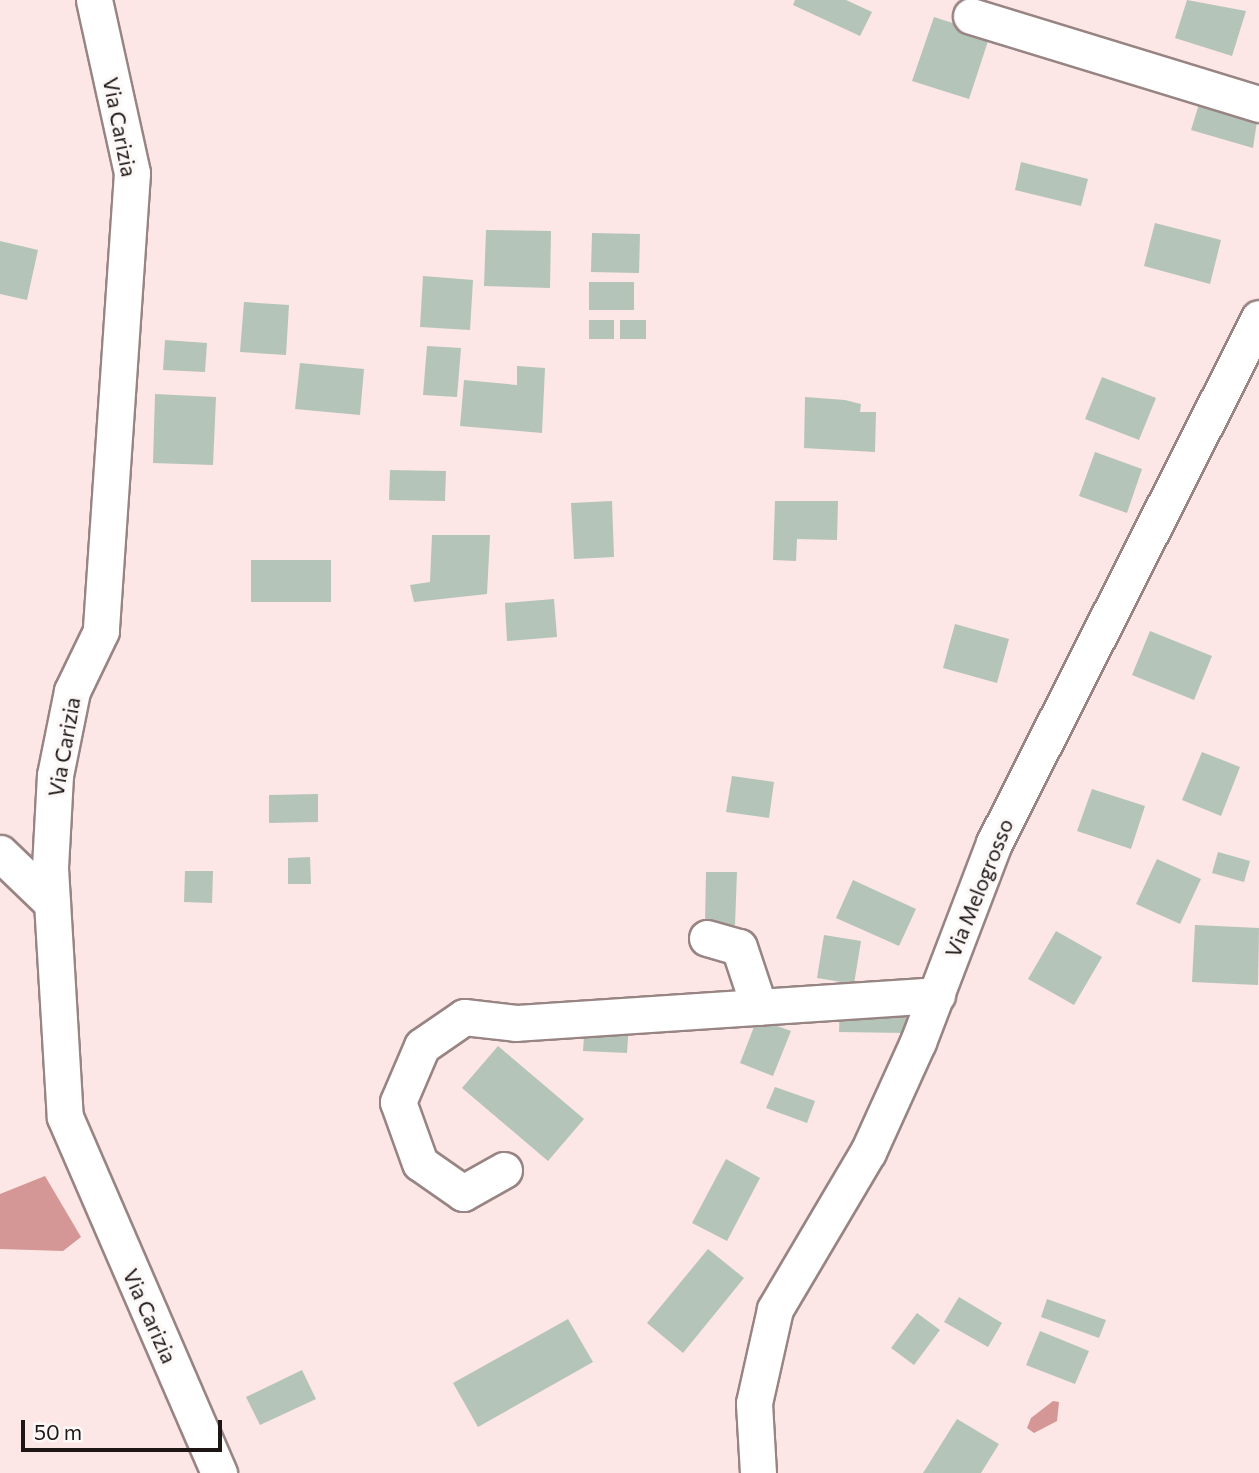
<!DOCTYPE html>
<html>
<head>
<meta charset="utf-8">
<style>
	body { margin:0 }
	#map { position:relative; width:1259px; height:1473px; overflow:hidden; background:#fce6e6; font-family:Commissioner,sans-serif }
	div>[style] { position:absolute }
	.water>* { inset:0; background:#d49796 }
	.building>* { inset:0; background:#b5c4b8 }
	.roads { filter:drop-shadow(2px 0 #978483) drop-shadow(-2px 0 #978483) drop-shadow(0 2px #978483) drop-shadow(0 -2px #978483) }
	.minor>* { height:35px; margin:-17.5px; padding:0 17.5px; transform-origin:17.5px; border-radius:17.5px; background:#fff }
	span { translate:-50% -50%; white-space:nowrap; text-align:center; line-height:1.15; -webkit-text-stroke:7px #fdf8f8; paint-order:stroke }
	.street-label { font-size:21px; color:#1d1615 }
	.scale { position:absolute; left:21px; top:1420px; width:201px; height:32px; box-sizing:border-box; border:4px solid #1d1615; border-top:0; padding-left:9px; font-size:21px; line-height:24px; white-space:nowrap; color:#1d1615; -webkit-text-stroke:5px #fdf8f8; paint-order:stroke }
</style>
</head>
<body>
<div id="map">
	<div class="water">
		<div style="clip-path:polygon(45px 1176px,81px 1237px,63px 1251px,0 1249px,0 1194px)"></div>
		<div style="clip-path:polygon(1053px 1401px,1059px 1402px,1057px 1421px,1034px 1433px,1027px 1428px,1031px 1418px)"></div>
	</div>
	<div class="building">
		<div style="clip-path:polygon(795px 0,846px 0,872px 12px,860px 36px,793px 5px)"></div>
		<div style="clip-path:polygon(1187px 0,1246px 11px,1232px 56px,1175px 38px)"></div>
		<div style="clip-path:polygon(934px 17px,990px 35px,969px 99px,912px 81px)"></div>
		<div style="clip-path:polygon(1203px 91px,1259px 108px,1253px 148px,1191px 130px)"></div>
		<div style="clip-path:polygon(1021px 162px,1088px 179px,1081px 206px,1015px 190px)"></div>
		<div style="clip-path:polygon(1155px 223px,1221px 240px,1210px 284px,1144px 266px)"></div>
		<div style="clip-path:polygon(486px 230px,551px 231px,550px 288px,484px 286px)"></div>
		<div style="clip-path:polygon(592px 233px,640px 234px,639px 273px,591px 272px)"></div>
		<div style="clip-path:polygon(0 241px,38px 250px,27px 300px,0 294px)"></div>
		<div style="clip-path:polygon(423px 276px,473px 280px,470px 330px,420px 327px)"></div>
		<div style="clip-path:polygon(589px 282px,634px 282px,634px 310px,589px 310px)"></div>
		<div style="clip-path:polygon(244px 302px,289px 305px,286px 355px,240px 352px)"></div>
		<div style="clip-path:polygon(589px 320px,614px 320px,614px 339px,589px 339px)"></div>
		<div style="clip-path:polygon(620px 320px,646px 320px,646px 339px,620px 339px)"></div>
		<div style="clip-path:polygon(165px 340px,207px 343px,205px 372px,163px 370px)"></div>
		<div style="clip-path:polygon(427px 346px,461px 348px,457px 397px,423px 395px)"></div>
		<div style="clip-path:polygon(300px 363px,364px 369px,360px 415px,295px 409px)"></div>
		<div style="clip-path:polygon(517px 366px,545px 368px,542px 433px,460px 426px,464px 380px,517px 385px)"></div>
		<div style="clip-path:polygon(1102px 377px,1156px 398px,1139px 440px,1085px 419px)"></div>
		<div style="clip-path:polygon(155px 394px,216px 397px,213px 465px,153px 463px)"></div>
		<div style="clip-path:polygon(805px 397px,845px 400px,861px 404px,860px 412px,876px 412px,875px 452px,804px 448px)"></div>
		<div style="clip-path:polygon(1095px 452px,1142px 469px,1127px 513px,1079px 496px)"></div>
		<div style="clip-path:polygon(390px 470px,446px 471px,445px 501px,389px 500px)"></div>
		<div style="clip-path:polygon(612px 501px,614px 557px,574px 559px,571px 503px)"></div>
		<div style="clip-path:polygon(775px 501px,838px 501px,837px 540px,797px 539px,796px 561px,773px 560px)"></div>
		<div style="clip-path:polygon(432px 535px,490px 535px,487px 594px,414px 602px,410px 585px,430px 582px)"></div>
		<div style="clip-path:polygon(251px 560px,331px 560px,331px 602px,251px 602px)"></div>
		<div style="clip-path:polygon(554px 599px,557px 637px,507px 641px,505px 603px)"></div>
		<div style="clip-path:polygon(955px 624px,1009px 639px,997px 683px,943px 668px)"></div>
		<div style="clip-path:polygon(1150px 631px,1212px 656px,1194px 700px,1132px 675px)"></div>
		<div style="clip-path:polygon(1202px 752px,1240px 767px,1221px 816px,1182px 800px)"></div>
		<div style="clip-path:polygon(732px 776px,774px 782px,769px 818px,726px 812px)"></div>
		<div style="clip-path:polygon(1092px 789px,1145px 806px,1131px 849px,1077px 831px)"></div>
		<div style="clip-path:polygon(318px 794px,318px 822px,269px 823px,269px 795px)"></div>
		<div style="clip-path:polygon(1218px 852px,1250px 861px,1244px 882px,1212px 873px)"></div>
		<div style="clip-path:polygon(310px 857px,311px 884px,288px 884px,288px 858px)"></div>
		<div style="clip-path:polygon(1157px 859px,1201px 879px,1180px 924px,1136px 904px)"></div>
		<div style="clip-path:polygon(185px 871px,213px 871px,212px 903px,184px 902px)"></div>
		<div style="clip-path:polygon(706px 872px,737px 872px,735px 925px,705px 924px)"></div>
		<div style="clip-path:polygon(853px 880px,916px 909px,899px 946px,836px 918px)"></div>
		<div style="clip-path:polygon(1195px 925px,1259px 928px,1258px 985px,1192px 982px)"></div>
		<div style="clip-path:polygon(1056px 931px,1102px 957px,1074px 1005px,1028px 979px)"></div>
		<div style="clip-path:polygon(824px 935px,861px 941px,854px 984px,817px 978px)"></div>
		<div style="clip-path:polygon(840px 1002px,907px 1004px,906px 1033px,839px 1032px)"></div>
		<div style="clip-path:polygon(757px 1019px,791px 1031px,773px 1076px,740px 1063px)"></div>
		<div style="clip-path:polygon(585px 1021px,629px 1023px,627px 1053px,583px 1051px)"></div>
		<div style="clip-path:polygon(498px 1046px,584px 1119px,548px 1161px,462px 1088px)"></div>
		<div style="clip-path:polygon(775px 1087px,815px 1101px,807px 1123px,766px 1108px)"></div>
		<div style="clip-path:polygon(726px 1159px,760px 1178px,727px 1241px,692px 1223px)"></div>
		<div style="clip-path:polygon(708px 1249px,744px 1278px,683px 1353px,647px 1323px)"></div>
		<div style="clip-path:polygon(959px 1297px,1002px 1323px,988px 1347px,944px 1322px)"></div>
		<div style="clip-path:polygon(1047px 1299px,1106px 1320px,1099px 1338px,1041px 1317px)"></div>
		<div style="clip-path:polygon(917px 1313px,940px 1330px,914px 1365px,891px 1348px)"></div>
		<div style="clip-path:polygon(568px 1319px,593px 1362px,478px 1427px,453px 1383px)"></div>
		<div style="clip-path:polygon(1040px 1331px,1089px 1351px,1075px 1384px,1026px 1365px)"></div>
		<div style="clip-path:polygon(302px 1370px,316px 1399px,260px 1425px,246px 1397px)"></div>
		<div style="clip-path:polygon(957px 1419px,999px 1444px,981px 1473px,923px 1473px)"></div>
	</div>
	<div class="roads">
		<div class="minor">
			<div style="left:94px;top:0;width:177px;rotate:77.6deg"></div>
			<div style="left:132px;top:173px;width:459px;rotate:93.9deg"></div>
			<div style="left:101px;top:631px;width:67px;rotate:115.8deg"></div>
			<div style="left:72px;top:691px;width:86px;rotate:101.4deg"></div>
			<div style="left:55px;top:775px;width:93px;rotate:93.1deg"></div>
			<div style="left:50px;top:868px;width:249px;rotate:86.6deg"></div>
			<div style="left:65px;top:1117px;width:388px;rotate:66.6deg"></div>
			<div style="left:971px;top:16px;width:301px;rotate:17deg"></div>
			<div style="left:0;top:853px;width:72px;rotate:43.9deg"></div>
			<div style="left:707px;top:938px;width:33px;rotate:16deg"></div>
			<div style="left:739px;top:947px;width:63px;rotate:71.6deg"></div>
			<div style="left:504px;top:1170px;width:47px;rotate:150.7deg"></div>
			<div style="left:463px;top:1193px;width:52px;rotate:-145.1deg"></div>
			<div style="left:420px;top:1163px;width:65px;rotate:-109.8deg"></div>
			<div style="left:398px;top:1102px;width:61px;rotate:-66.8deg"></div>
			<div style="left:422px;top:1046px;width:51px;rotate:-34.6deg"></div>
			<div style="left:464px;top:1017px;width:52px;rotate:6.6deg"></div>
			<div style="left:516px;top:1023px;width:422px;rotate:-3.8deg"></div>
			<div style="left:758px;top:1473px;width:70px;rotate:-93.3deg"></div>
			<div style="left:754px;top:1403px;width:96px;rotate:-77.4deg"></div>
			<div style="left:775px;top:1309px;width:182px;rotate:-59.4deg"></div>
			<div style="left:868px;top:1152px;width:121px;rotate:-65.6deg"></div>
			<div style="left:918px;top:1042px;width:213px;rotate:-69.1deg"></div>
			<div style="left:994px;top:843px;width:588px;rotate:-63.22deg"></div>
		</div>
	</div>
	<div class="street-label">
		<span style="left:120px;top:127px;rotate:79deg">Via Carizia</span>
		<span style="left:64px;top:747px;rotate:-80deg">Via Carizia</span>
		<span style="left:979px;top:888px;rotate:-68deg">Via Melogrosso</span>
		<span style="left:150px;top:1316px;rotate:66deg">Via Carizia</span>
	</div>
	<div class="scale">50 m</div>
</div>
</body>
</html>
